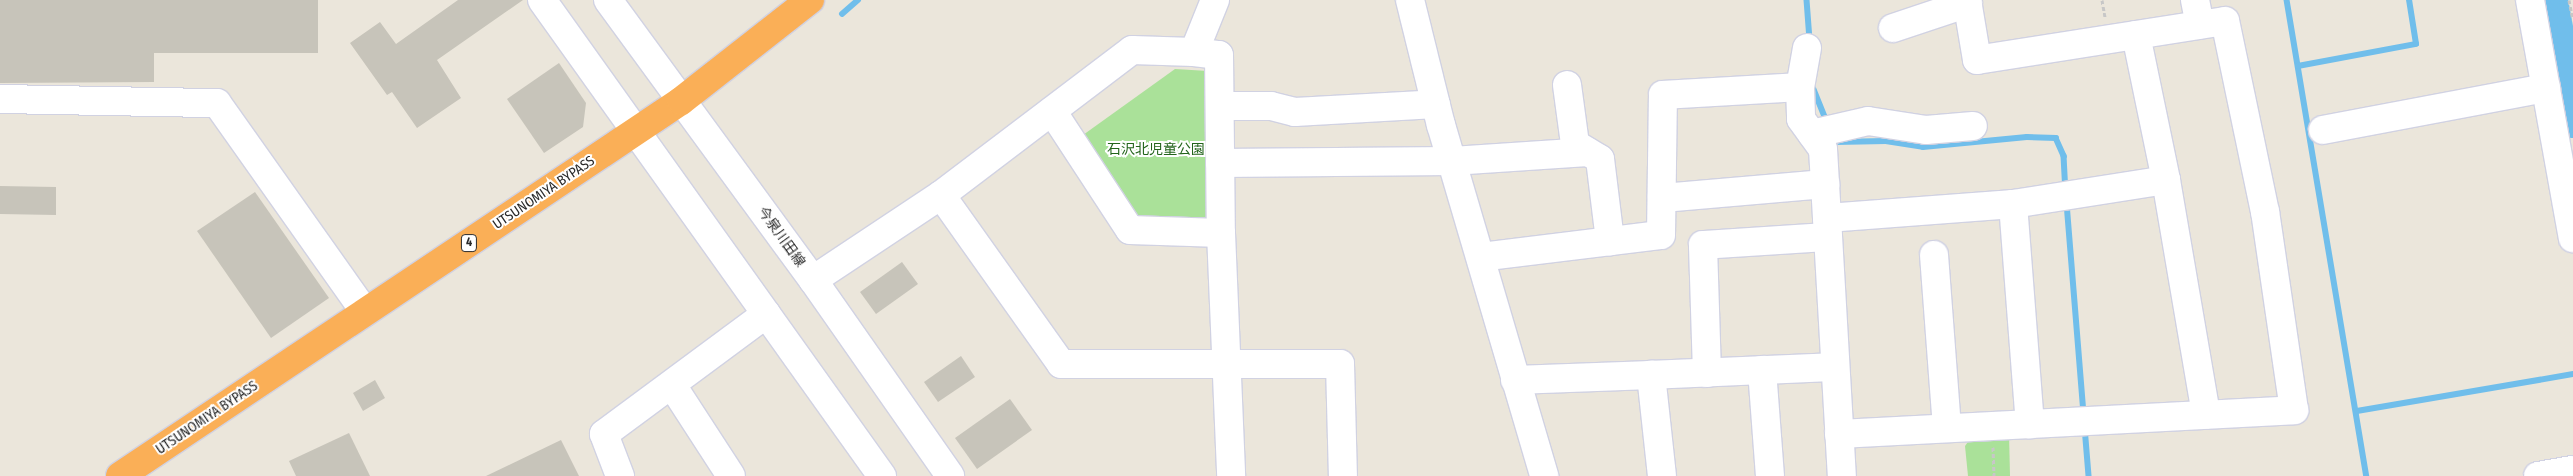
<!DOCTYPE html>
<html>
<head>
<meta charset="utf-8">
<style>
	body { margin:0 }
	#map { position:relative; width:2573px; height:476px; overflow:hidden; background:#ebe6db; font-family:"Fira Sans Condensed","Noto Sans JP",sans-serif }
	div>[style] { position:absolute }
	.green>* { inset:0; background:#aae199 }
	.stream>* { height:5.5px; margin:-2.75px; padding:0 2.75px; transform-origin:2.75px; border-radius:2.75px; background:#70beeb }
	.river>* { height:34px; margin:-17px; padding:0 17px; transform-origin:17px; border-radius:17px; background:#70beeb }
	.building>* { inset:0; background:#c7c4ba }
	.path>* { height:3px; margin-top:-1.5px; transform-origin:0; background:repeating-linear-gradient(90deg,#c7c7c7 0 4px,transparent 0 6.5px) }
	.roads { filter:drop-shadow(1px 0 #d1d2e2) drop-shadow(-1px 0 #d1d2e2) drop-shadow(0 1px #d1d2e2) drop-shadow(0 -1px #d1d2e2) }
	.minor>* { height:28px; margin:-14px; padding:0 14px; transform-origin:14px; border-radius:14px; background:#fff }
	.highway>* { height:28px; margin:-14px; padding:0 14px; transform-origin:14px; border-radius:14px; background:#faaf57 }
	span { translate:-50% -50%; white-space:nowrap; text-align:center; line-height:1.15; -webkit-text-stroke:4px #fff; paint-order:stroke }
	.shield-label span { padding:1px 4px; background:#fff; border:1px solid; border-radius:4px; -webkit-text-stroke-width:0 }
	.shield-label { font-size:12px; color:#292929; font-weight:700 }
	.park-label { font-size:14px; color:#23641b }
	.street-label { font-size:14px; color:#292929 }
</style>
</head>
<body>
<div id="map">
	<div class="green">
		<div style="clip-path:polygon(1175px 69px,1208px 71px,1211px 220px,1135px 218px,1083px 135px)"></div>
		<div style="clip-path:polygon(2009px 433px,2010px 476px,1968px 476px,1965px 446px,1973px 435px)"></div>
	</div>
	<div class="stream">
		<div style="left:1807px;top:0;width:40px;rotate:85.7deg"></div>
		<div style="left:2287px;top:0;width:483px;rotate:80.5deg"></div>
		<div style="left:842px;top:14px;width:21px;rotate:-41deg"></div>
		<div style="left:2298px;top:66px;width:120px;rotate:-10.6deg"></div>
		<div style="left:2416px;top:44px;width:45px;rotate:-99deg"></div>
		<div style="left:1813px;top:87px;width:38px;rotate:68deg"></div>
		<div style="left:1833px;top:138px;width:4px;rotate:63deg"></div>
		<div style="left:1835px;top:142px;width:51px;rotate:-1.1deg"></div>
		<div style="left:1886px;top:141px;width:37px;rotate:9deg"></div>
		<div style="left:1923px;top:147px;width:104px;rotate:-5.5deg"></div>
		<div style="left:2027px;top:137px;width:29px;rotate:2deg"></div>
		<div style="left:2056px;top:138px;width:20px;rotate:66deg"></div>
		<div style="left:2064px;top:156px;width:33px;rotate:87deg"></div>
		<div style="left:2067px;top:203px;width:211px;rotate:85.4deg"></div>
		<div style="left:2357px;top:411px;width:219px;rotate:-9.7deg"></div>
		<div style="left:2085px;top:427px;width:49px;rotate:85.3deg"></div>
	</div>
	<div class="river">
		<div style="left:2551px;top:0;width:123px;rotate:79.7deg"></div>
	</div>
	<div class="building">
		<div style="clip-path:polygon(0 0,318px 0,318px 53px,154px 53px,154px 82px,0 83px)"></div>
		<div style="clip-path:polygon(458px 0,523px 0,437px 60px,461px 98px,417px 128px,392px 92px,387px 95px,350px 43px,380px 22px,396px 44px)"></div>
		<div style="clip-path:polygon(559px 63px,586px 103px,583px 127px,544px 153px,507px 99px)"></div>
		<div style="clip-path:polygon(0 186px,56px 187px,56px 215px,0 214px)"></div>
		<div style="clip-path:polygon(255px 192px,329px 298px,271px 338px,197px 231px)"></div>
		<div style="clip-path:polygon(902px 262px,918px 284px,876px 314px,860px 292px)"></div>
		<div style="clip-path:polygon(961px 356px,975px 377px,938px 402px,924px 382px)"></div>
		<div style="clip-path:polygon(375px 380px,385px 398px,363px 411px,353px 393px)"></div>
		<div style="clip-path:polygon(1010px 399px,1032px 430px,977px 469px,955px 438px)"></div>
		<div style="clip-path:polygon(349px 433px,370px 476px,296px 476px,289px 461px)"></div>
		<div style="clip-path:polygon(561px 440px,579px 476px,486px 476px)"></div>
	</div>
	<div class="path">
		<div style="left:2102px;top:0;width:17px;rotate:80deg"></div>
		<div style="left:2569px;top:0;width:20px;rotate:79deg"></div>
		<div style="left:1993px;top:447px;width:29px;rotate:88deg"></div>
	</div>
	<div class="roads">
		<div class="minor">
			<div style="left:542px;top:0;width:585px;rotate:54.46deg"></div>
			<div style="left:608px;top:0;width:347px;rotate:53.8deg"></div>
			<div style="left:813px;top:280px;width:239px;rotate:55deg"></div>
			<div style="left:1215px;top:0;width:56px;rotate:112deg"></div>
			<div style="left:1194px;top:52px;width:25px;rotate:7deg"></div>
			<div style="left:1219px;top:55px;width:178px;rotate:89.4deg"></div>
			<div style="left:1221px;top:233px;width:243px;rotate:87.6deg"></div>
			<div style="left:1410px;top:0;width:129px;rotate:76.1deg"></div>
			<div style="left:1441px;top:125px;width:366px;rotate:73.6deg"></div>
			<div style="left:2195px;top:0;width:25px;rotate:79deg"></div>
			<div style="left:2530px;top:0;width:242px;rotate:79.8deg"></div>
			<div style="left:1893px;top:28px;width:79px;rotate:-18.4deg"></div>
			<div style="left:2136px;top:35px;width:148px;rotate:78.3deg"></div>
			<div style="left:2166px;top:180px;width:238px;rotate:80.3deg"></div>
			<div style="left:1807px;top:48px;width:40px;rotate:100deg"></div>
			<div style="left:1800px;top:87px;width:32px;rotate:88deg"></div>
			<div style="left:1801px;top:119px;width:37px;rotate:54deg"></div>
			<div style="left:1823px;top:149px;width:328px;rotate:86.7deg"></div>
			<div style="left:1567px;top:85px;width:60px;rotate:82.3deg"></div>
			<div style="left:1575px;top:144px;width:29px;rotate:31deg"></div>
			<div style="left:1600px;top:159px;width:83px;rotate:83deg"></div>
			<div style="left:0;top:99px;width:217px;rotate:1.1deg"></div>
			<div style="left:217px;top:103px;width:256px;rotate:54.7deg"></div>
			<div style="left:1220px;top:106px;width:51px"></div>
			<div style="left:1271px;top:106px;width:25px;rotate:14deg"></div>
			<div style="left:1295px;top:112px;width:141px;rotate:-3.2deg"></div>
			<div style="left:1052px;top:111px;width:142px;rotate:56.8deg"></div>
			<div style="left:1130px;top:230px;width:91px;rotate:1.9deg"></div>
			<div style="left:2323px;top:130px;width:227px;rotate:-10.7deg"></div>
			<div style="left:1812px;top:134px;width:57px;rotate:-13.1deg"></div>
			<div style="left:1868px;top:121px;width:59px;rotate:8.8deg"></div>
			<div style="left:1926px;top:130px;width:47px;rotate:-4.9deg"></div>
			<div style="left:1220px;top:163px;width:232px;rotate:-0.5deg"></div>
			<div style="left:1452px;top:161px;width:136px;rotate:-3.8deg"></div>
			<div style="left:941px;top:195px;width:207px;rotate:54.6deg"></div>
			<div style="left:1061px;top:364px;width:279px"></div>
			<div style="left:1340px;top:364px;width:112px;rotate:88.5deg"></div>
			<div style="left:1662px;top:198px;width:164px;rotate:-4.9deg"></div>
			<div style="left:2013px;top:204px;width:221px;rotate:85.6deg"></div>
			<div style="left:1827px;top:218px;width:187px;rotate:-4.3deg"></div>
			<div style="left:2013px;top:204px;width:155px;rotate:-8.9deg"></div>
			<div style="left:1934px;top:255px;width:173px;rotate:85.7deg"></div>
			<div style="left:1481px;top:257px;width:181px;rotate:-7deg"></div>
			<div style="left:1661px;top:235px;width:140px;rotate:-89.2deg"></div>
			<div style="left:1663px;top:95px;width:137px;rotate:-3.3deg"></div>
			<div style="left:813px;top:280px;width:154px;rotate:-33.6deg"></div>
			<div style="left:941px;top:195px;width:240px;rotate:-37.2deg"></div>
			<div style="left:1132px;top:50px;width:62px;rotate:1.8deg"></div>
			<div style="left:1762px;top:370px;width:106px;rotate:85.7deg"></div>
			<div style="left:1707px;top:373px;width:128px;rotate:-91.8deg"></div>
			<div style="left:1703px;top:245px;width:125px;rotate:-3.7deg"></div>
			<div style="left:1515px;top:380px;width:136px;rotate:-2.1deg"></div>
			<div style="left:672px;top:385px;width:108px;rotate:57deg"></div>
			<div style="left:1839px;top:434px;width:456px;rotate:-3deg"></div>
			<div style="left:2294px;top:410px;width:200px;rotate:-98.3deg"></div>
			<div style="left:2265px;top:212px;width:195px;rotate:-101.8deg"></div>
			<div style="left:2225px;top:21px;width:251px;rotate:171.1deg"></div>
			<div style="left:1977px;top:60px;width:61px;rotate:-99.5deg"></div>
			<div style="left:620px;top:476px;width:45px;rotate:-110.9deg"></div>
			<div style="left:604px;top:434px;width:202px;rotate:-36.5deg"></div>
			<div style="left:1662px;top:476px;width:102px;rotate:-96.2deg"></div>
			<div style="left:1651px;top:375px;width:184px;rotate:-2.5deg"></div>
			<div style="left:2538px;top:476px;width:36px;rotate:-10deg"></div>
		</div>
		<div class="highway">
			<div style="left:120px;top:476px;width:675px;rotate:-33.76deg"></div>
			<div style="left:681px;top:101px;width:164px;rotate:-38.1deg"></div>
		</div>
	</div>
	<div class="shield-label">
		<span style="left:469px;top:243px">4</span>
	</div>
	<div class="park-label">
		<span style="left:1156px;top:150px">石沢北児童公園</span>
	</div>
	<div class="street-label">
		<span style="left:544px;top:193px;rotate:-34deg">UTSUNOMIYA BYPASS</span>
		<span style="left:781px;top:237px;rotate:54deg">今泉川田線</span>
		<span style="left:207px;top:418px;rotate:-34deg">UTSUNOMIYA BYPASS</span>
	</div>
</div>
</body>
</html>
